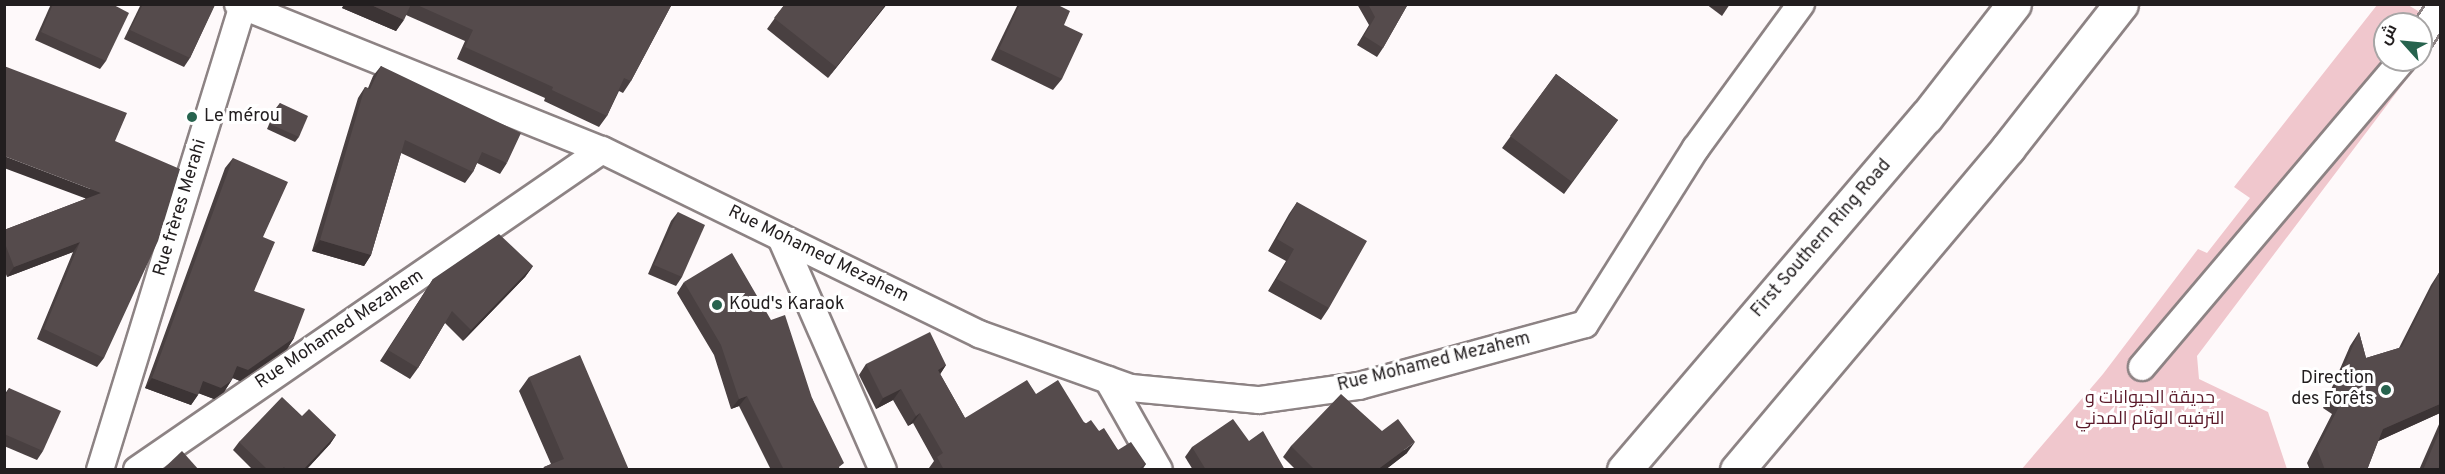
<!DOCTYPE html>
<html>
<head>
<meta charset="utf-8">
<style>
	body { margin:0 }
	#map { position:relative; width:2445px; height:474px; overflow:hidden; background:#fef9fa; font-family:Overpass,Cairo,sans-serif }
	div>[style] { position:absolute }
	.green>* { inset:0; background:#f0c7cd }
	.roads { filter:drop-shadow(2px 0 #8d8384) drop-shadow(-2px 0 #8d8384) drop-shadow(0 2px #8d8384) drop-shadow(0 -2px #8d8384) }
	.street>* { height:26px; margin:-13px; padding:0 13px; transform-origin:13px; border-radius:13px; background:#fff }
	.highway>* { height:33px; margin:-16.5px; padding:0 16.5px; transform-origin:16.5px; border-radius:16.5px; background:#fff }
	.wall>* { inset:0; background:#494041 }
	.shaded-wall>* { inset:0; background:#3c3435 }
	.building>* { inset:0; background:#554b4c }
	.dots>* { width:16px; height:16px; translate:-50% -50%; box-sizing:border-box; border:3px solid #fff; border-radius:50% }
	span { translate:-50% -50%; white-space:nowrap; text-align:center; line-height:1.15; -webkit-text-stroke:6px #fff; paint-order:stroke }
	.poi-label { font-size:18px; color:#221e1f }
	.left { translate:0 -50%; text-align:left }
	.right { translate:-100% -50%; text-align:right }
	.street-label { font-size:18px; color:#221e1f }
	.park-label { font-size:18px; color:#5b1a2a }
	.frame { position:absolute; inset:0; border:6px solid #221e1f; pointer-events:none }
	.north { position:absolute; left:2373px; top:12px; width:60px; height:60px; box-sizing:border-box; background:#fff; border:2px solid #a7a5a5; border-radius:50%; rotate:297deg; font-size:16px; font-weight:700; line-height:24px; text-align:center; color:#221e1f }
	.north::after { content:''; display:block; margin:auto; width:21px; height:27px; background:#27634e; clip-path:polygon(50% 0,100% 100%,50% 72%,0 100%) }
</style>
</head>
<body>
<div id="map">
	<div class="green">
		<div style="clip-path:polygon(evenodd,2377px 5px,2408px 5px,2440px 24px,2440px 35px,2197px 356px,2199px 379px,2268px 412px,2287px 469px,2021px 470px,2103px 374px,2198px 249px,2207px 253px,2250px 198px,2234px 187px,2377px 5px,2385px 24px,2421px 24px,2421px 60px,2385px 60px,2385px 24px)"></div>
	</div>
	<div class="roads">
		<div class="street">
			<div style="left:238px;top:4px;width:392px;rotate:21.9deg"></div>
			<div style="left:602px;top:150px;width:420px;rotate:26deg"></div>
			<div style="left:979px;top:334px;width:161px;rotate:19.6deg"></div>
			<div style="left:1131px;top:388px;width:129px;rotate:5.4deg"></div>
			<div style="left:1259px;top:400px;width:101px;rotate:-8deg"></div>
			<div style="left:1359px;top:386px;width:234px;rotate:-15.3deg"></div>
			<div style="left:1585px;top:324px;width:208px;rotate:-57.8deg"></div>
			<div style="left:1696px;top:148px;width:178px;rotate:-53.9deg"></div>
			<div style="left:2421px;top:37px;width:35px;rotate:-57deg"></div>
			<div style="left:781px;top:238px;width:253px;rotate:66.3deg"></div>
			<div style="left:2142px;top:367px;width:402px;rotate:-49.7deg"></div>
			<div style="left:1108px;top:380px;width:103px;rotate:60.5deg"></div>
			<div style="left:100px;top:470px;width:487px;rotate:-72.9deg"></div>
			<div style="left:137px;top:470px;width:564px;rotate:-34.53deg"></div>
		</div>
		<div class="highway">
			<div style="left:1624px;top:470px;width:465px;rotate:-49.5deg"></div>
			<div style="left:1926px;top:117px;width:143px;rotate:-52.1deg"></div>
			<div style="left:1737px;top:470px;width:421px;rotate:-49.9deg"></div>
			<div style="left:2008px;top:148px;width:183px;rotate:-51.9deg"></div>
		</div>
	</div>
	<div class="wall">
		<div style="clip-path:polygon(51px 4px,112px 4px,106px 61px,100px 69px,35px 40px)"></div>
		<div style="clip-path:polygon(141px 4px,215px 4px,190px 58px,184px 67px,124px 39px)"></div>
		<div style="clip-path:polygon(344px 4px,672px 4px,631px 81px,623px 93px,619px 91px,607px 116px,599px 127px,544px 101px,545px 98px,457px 59px,465px 41px,406px 15px,396px 31px,342px 8px)"></div>
		<div style="clip-path:polygon(785px 4px,887px 4px,828px 78px,767px 29px)"></div>
		<div style="clip-path:polygon(1018px 4px,1056px 4px,1062px 79px,1053px 90px,991px 60px)"></div>
		<div style="clip-path:polygon(1357px 4px,1408px 4px,1383px 48px,1377px 57px,1357px 45px,1369px 25px)"></div>
		<div style="clip-path:polygon(1706px 4px,1730px 4px,1722px 16px)"></div>
		<div style="clip-path:polygon(381px 66px,507px 163px,500px 174px,477px 163px,473px 172px,465px 183px,401px 153px,371px 255px,364px 266px,312px 251px,358px 98px,365px 87px,368px 88px,373px 76px)"></div>
		<div style="clip-path:polygon(1556px 74px,1618px 120px,1564px 194px,1502px 148px)"></div>
		<div style="clip-path:polygon(280px 103px,299px 137px,295px 142px,267px 129px,276px 108px)"></div>
		<div style="clip-path:polygon(115px 141px,104px 358px,97px 367px,37px 339px,73px 252px,7px 277px,4px 269px,4px 230px,85px 199px)"></div>
		<div style="clip-path:polygon(233px 158px,263px 237px,254px 291px,294px 338px,287px 349px,240px 381px,233px 378px,231px 381px,224px 392px,214px 399px,199px 393px,191px 405px,145px 388px,225px 168px)"></div>
		<div style="clip-path:polygon(1297px 202px,1329px 308px,1321px 320px,1268px 291px,1286px 261px,1268px 251px,1289px 214px)"></div>
		<div style="clip-path:polygon(678px 212px,682px 277px,676px 286px,648px 274px,671px 221px)"></div>
		<div style="clip-path:polygon(533px 266px,525px 277px,463px 341px,445px 323px,418px 368px,410px 379px,380px 361px,433px 279px)"></div>
		<div style="clip-path:polygon(2440px 271px,2440px 413px,2378px 441px,2367px 470px,2310px 470px,2307px 463px,2332px 414px,2323px 408px,2350px 346px,2359px 332px,2366px 358px,2399px 348px,2431px 285px)"></div>
		<div style="clip-path:polygon(684px 282px,812px 398px,840px 470px,771px 470px,739px 406px,731px 409px,714px 355px,677px 293px)"></div>
		<div style="clip-path:polygon(866px 364px,946px 365px,940px 374px,965px 418px,1036px 394px,1099px 431px,1118px 450px,1146px 464px,1142px 470px,930px 470px,929px 468px,934px 461px,913px 423px,908px 426px,893px 400px,876px 409px,859px 375px)"></div>
		<div style="clip-path:polygon(529px 377px,629px 470px,542px 470px,544px 467px,551px 464px,519px 391px)"></div>
		<div style="clip-path:polygon(9px 388px,43px 451px,37px 460px,4px 446px,4px 395px)"></div>
		<div style="clip-path:polygon(302px 416px,336px 435px,330px 444px,306px 470px,253px 470px,233px 450px,239px 442px)"></div>
		<div style="clip-path:polygon(2440px 422px,2440px 470px,2419px 470px)"></div>
		<div style="clip-path:polygon(1382px 431px,1407px 453px,1385px 470px,1296px 470px,1283px 457px,1291px 446px)"></div>
		<div style="clip-path:polygon(1249px 441px,1285px 470px,1193px 470px,1185px 457px,1192px 447px)"></div>
	</div>
	<div class="shaded-wall">
		<div style="clip-path:polygon(345px 4px,369px 4px,404px 20px,396px 31px,342px 8px)"></div>
		<div style="clip-path:polygon(886px 4px,887px 4px,828px 78px,836px 67px)"></div>
		<div style="clip-path:polygon(4px 156px,101px 193px,95px 202px,4px 168px)"></div>
		<div style="clip-path:polygon(320px 240px,371px 255px,364px 266px,312px 251px)"></div>
		<div style="clip-path:polygon(80px 242px,73px 252px,7px 277px,14px 267px)"></div>
		<div style="clip-path:polygon(533px 266px,525px 277px,463px 341px,471px 330px)"></div>
		<div style="clip-path:polygon(294px 338px,287px 349px,240px 381px,230px 377px,237px 366px)"></div>
		<div style="clip-path:polygon(946px 365px,939px 376px,938px 370px)"></div>
		<div style="clip-path:polygon(152px 378px,198px 395px,191px 405px,145px 388px)"></div>
		<div style="clip-path:polygon(203px 381px,231px 381px,224px 392px,214px 399px,195px 392px)"></div>
		<div style="clip-path:polygon(901px 389px,893px 400px,876px 409px,883px 398px)"></div>
		<div style="clip-path:polygon(747px 396px,739px 406px,731px 409px,739px 399px)"></div>
		<div style="clip-path:polygon(2440px 404px,2440px 413px,2374px 443px,2383px 429px)"></div>
		<div style="clip-path:polygon(920px 413px,913px 423px,908px 426px,916px 416px)"></div>
		<div style="clip-path:polygon(336px 435px,330px 444px,306px 470px,303px 470px)"></div>
		<div style="clip-path:polygon(1415px 442px,1407px 453px,1385px 470px,1377px 470px)"></div>
	</div>
	<div class="building">
		<div style="clip-path:polygon(53px 4px,112px 4px,129px 13px,106px 61px,41px 32px)"></div>
		<div style="clip-path:polygon(143px 4px,215px 4px,215px 5px,190px 58px,130px 30px)"></div>
		<div style="clip-path:polygon(369px 4px,411px 4px,404px 20px)"></div>
		<div style="clip-path:polygon(415px 4px,672px 4px,631px 81px,624px 78px,607px 116px,552px 90px,553px 87px,465px 47px,473px 30px)"></div>
		<div style="clip-path:polygon(785px 4px,886px 4px,836px 67px,774px 18px)"></div>
		<div style="clip-path:polygon(1020px 4px,1056px 4px,1070px 11px,1064px 25px,1083px 34px,1062px 79px,999px 49px)"></div>
		<div style="clip-path:polygon(1368px 4px,1408px 4px,1383px 48px,1364px 36px,1375px 17px)"></div>
		<div style="clip-path:polygon(4px 66px,127px 113px,115px 141px,180px 169px,158px 241px,104px 358px,44px 329px,80px 242px,14px 267px,4px 241px,4px 230px,101px 193px,4px 156px)"></div>
		<div style="clip-path:polygon(381px 66px,521px 133px,507px 163px,482px 152px,473px 172px,405px 140px,371px 255px,320px 240px,365px 87px,370px 89px)"></div>
		<div style="clip-path:polygon(1556px 74px,1618px 120px,1572px 182px,1510px 136px)"></div>
		<div style="clip-path:polygon(280px 103px,308px 116px,299px 137px,270px 124px)"></div>
		<div style="clip-path:polygon(233px 158px,288px 182px,263px 237px,275px 242px,254px 291px,305px 309px,294px 338px,248px 370px,237px 366px,231px 381px,221px 388px,203px 381px,198px 395px,152px 378px)"></div>
		<div style="clip-path:polygon(1297px 202px,1367px 241px,1329px 308px,1277px 279px,1294px 249px,1277px 239px)"></div>
		<div style="clip-path:polygon(678px 212px,705px 225px,682px 277px,654px 265px)"></div>
		<div style="clip-path:polygon(499px 234px,533px 266px,471px 330px,452px 311px,418px 368px,388px 350px,433px 279px)"></div>
		<div style="clip-path:polygon(732px 253px,771px 320px,785px 315px,812px 398px,844px 463px,835px 470px,784px 470px,747px 396px,739px 399px,721px 345px,684px 282px)"></div>
		<div style="clip-path:polygon(2440px 271px,2440px 404px,2383px 429px,2367px 470px,2325px 470px,2317px 449px,2342px 401px,2332px 394px,2359px 332px,2366px 358px,2402px 347px)"></div>
		<div style="clip-path:polygon(930px 332px,946px 365px,938px 370px,965px 418px,1027px 380px,1036px 394px,1058px 380px,1085px 424px,1091px 420px,1099px 431px,1104px 428px,1118px 450px,1131px 442px,1146px 464px,1137px 470px,944px 470px,937px 457px,943px 453px,920px 413px,916px 416px,901px 389px,883px 398px,866px 364px)"></div>
		<div style="clip-path:polygon(580px 355px,629px 470px,545px 470px,544px 467px,564px 459px,529px 377px)"></div>
		<div style="clip-path:polygon(9px 388px,61px 411px,43px 451px,4px 434px,4px 399px)"></div>
		<div style="clip-path:polygon(1341px 394px,1382px 431px,1398px 419px,1415px 442px,1377px 470px,1315px 470px,1291px 446px)"></div>
		<div style="clip-path:polygon(282px 397px,302px 416px,309px 409px,336px 435px,303px 470px,286px 470px,284px 467px,281px 470px,268px 470px,239px 442px)"></div>
		<div style="clip-path:polygon(1233px 419px,1249px 441px,1263px 431px,1285px 470px,1206px 470px,1192px 447px)"></div>
		<div style="clip-path:polygon(2440px 430px,2440px 470px,2423px 470px)"></div>
		<div style="clip-path:polygon(182px 451px,199px 470px,162px 470px)"></div>
	</div>
	<div class="dots">
		<div style="left:192px;top:117px;background:#27634e"></div>
		<div style="left:717px;top:305px;background:#27634e"></div>
		<div style="left:2386px;top:390px;background:#27634e"></div>
	</div>
	<div class="poi-label">
		<span class="left" style="left:204px;top:117px">Le mérou</span>
		<span class="left" style="left:729px;top:305px">Koud's Karaok</span>
		<span class="right" style="left:2374px;top:390px">Direction<br>des Forêts</span>
	</div>
	<div class="street-label">
		<span style="left:181px;top:208px;rotate:-73deg">Rue frères Merahi</span>
		<span style="left:1822px;top:239px;rotate:-49deg">First Southern Ring Road</span>
		<span style="left:818px;top:255px;rotate:26deg">Rue Mohamed Mezahem</span>
		<span style="left:340px;top:330px;rotate:-34deg">Rue Mohamed Mezahem</span>
		<span style="left:1434px;top:363px;rotate:-14deg">Rue Mohamed Mezahem</span>
	</div>
	<div class="park-label">
		<span style="left:2150px;top:410px">حديقة الحيوانات و<br>الترفيه الوئام المدني</span>
	</div>
	<div class="frame"></div>
	<div class="north">ش</div>
</div>
</body>
</html>
